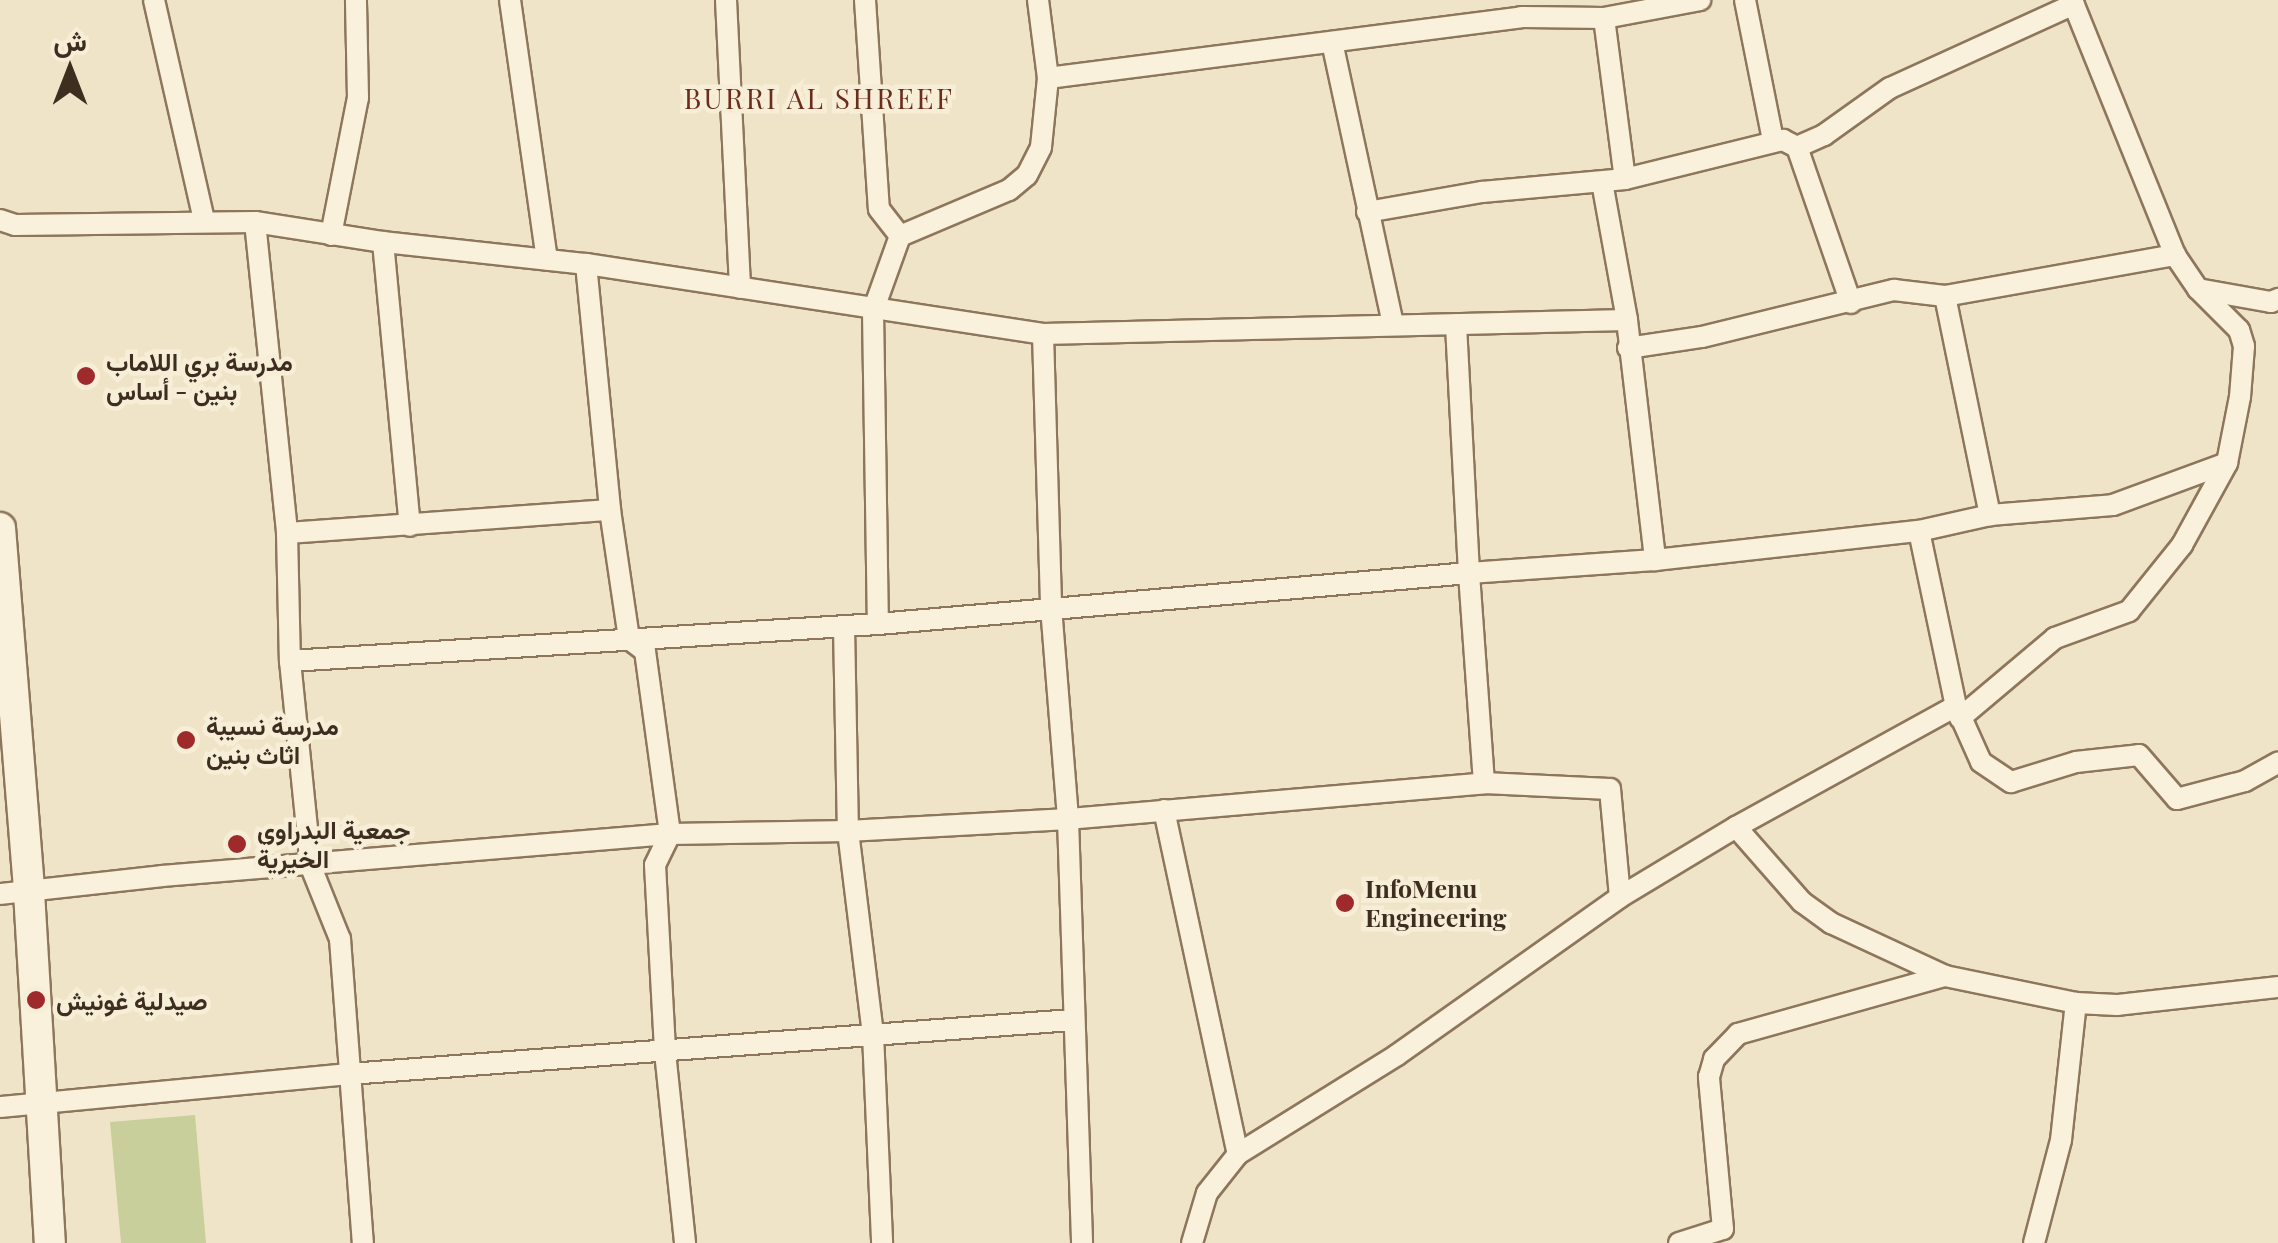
<!DOCTYPE html>
<html>
<head>
<meta charset="utf-8">
<style>
	body { margin:0 }
	#map { position:relative; width:2278px; height:1243px; overflow:hidden; background:#f0e4c8; font-family:"Playfair Display",Vazirmatn,serif }
	div>[style] { position:absolute }
	.green>* { inset:0; background:#c9cf9b }
	.roads { filter:drop-shadow(2px 0 #8d765c) drop-shadow(-2px 0 #8d765c) drop-shadow(0 2px #8d765c) drop-shadow(0 -2px #8d765c) }
	.minor>* { height:20px; margin:-10px; padding:0 10px; transform-origin:10px; border-radius:10px; background:#faf1dc }
	.secondary>* { height:30px; margin:-15px; padding:0 15px; transform-origin:15px; border-radius:15px; background:#faf1dc }
	.dots>* { width:28px; height:28px; translate:-50% -50%; box-sizing:border-box; border:5px solid #f7eed8; border-radius:50% }
	span { translate:-50% -50%; white-space:nowrap; text-align:center; line-height:1.15; -webkit-text-stroke:9px #f7eed8; paint-order:stroke }
	.poi-label { font-size:25px; color:#3d2e20; font-weight:700 }
	.left { translate:0 -50%; text-align:left }
	.neighbourhood-label { font-size:28px; color:#6b2e1e; letter-spacing:2.5px }
	.north { position:absolute; left:20px; top:20px; width:100px; height:100px; -webkit-text-stroke:8px #f7eed8; paint-order:stroke; rotate:0deg; font-size:28px; font-weight:700; line-height:40px; text-align:center; color:#3d2e20 }
	.north::after { content:''; display:block; margin:auto; width:35px; height:45px; background:#3d2e20; clip-path:polygon(50% 0,100% 100%,50% 72%,0 100%) }
</style>
</head>
<body>
<div id="map">
	<div class="green">
		<div style="clip-path:polygon(195px 1115px,206px 1243px,121px 1243px,110px 1122px)"></div>
	</div>
	<div class="roads">
		<div class="minor">
			<div style="left:154px;top:0;width:226px;rotate:77.2deg"></div>
			<div style="left:510px;top:0;width:262px;rotate:81.9deg"></div>
			<div style="left:726px;top:0;width:288px;rotate:87.2deg"></div>
			<div style="left:865px;top:0;width:209px;rotate:86.2deg"></div>
			<div style="left:879px;top:209px;width:34px;rotate:52deg"></div>
			<div style="left:900px;top:236px;width:80px;rotate:109.8deg"></div>
			<div style="left:873px;top:311px;width:313px;rotate:89.1deg"></div>
			<div style="left:1745px;top:0;width:143px;rotate:78.7deg"></div>
			<div style="left:1604px;top:18px;width:162px;rotate:82.6deg"></div>
			<div style="left:1332px;top:42px;width:289px;rotate:77.8deg"></div>
			<div style="left:1048px;top:78px;width:477px;rotate:-7.3deg"></div>
			<div style="left:1521px;top:17px;width:83px;rotate:0.7deg"></div>
			<div style="left:1604px;top:18px;width:98px;rotate:-10.6deg"></div>
			<div style="left:1797px;top:147px;width:30px;rotate:-24deg"></div>
			<div style="left:1824px;top:135px;width:81px;rotate:-35.5deg"></div>
			<div style="left:1890px;top:88px;width:202px;rotate:-24.5deg"></div>
			<div style="left:1602px;top:182px;width:140px;rotate:79.7deg"></div>
			<div style="left:1627px;top:320px;width:242px;rotate:83.3deg"></div>
			<div style="left:1367px;top:212px;width:117px;rotate:-9.9deg"></div>
			<div style="left:1482px;top:192px;width:144px;rotate:-5.2deg"></div>
			<div style="left:1625px;top:179px;width:163px;rotate:-13.9deg"></div>
			<div style="left:1783px;top:140px;width:16px;rotate:27deg"></div>
			<div style="left:1797px;top:147px;width:165px;rotate:70.9deg"></div>
			<div style="left:0;top:220px;width:16px;rotate:18deg"></div>
			<div style="left:15px;top:225px;width:240px;rotate:-0.7deg"></div>
			<div style="left:255px;top:222px;width:130px;rotate:8.9deg"></div>
			<div style="left:383px;top:242px;width:204px;rotate:6.2deg"></div>
			<div style="left:586px;top:264px;width:462px;rotate:8.7deg"></div>
			<div style="left:1043px;top:334px;width:584px;rotate:-1.37deg"></div>
			<div style="left:255px;top:222px;width:313px;rotate:84.1deg"></div>
			<div style="left:287px;top:533px;width:128px;rotate:88.7deg"></div>
			<div style="left:290px;top:661px;width:207px;rotate:84.2deg"></div>
			<div style="left:311px;top:867px;width:78px;rotate:68.1deg"></div>
			<div style="left:340px;top:939px;width:305px;rotate:85.7deg"></div>
			<div style="left:331px;top:235px;width:140px;rotate:-78.9deg"></div>
			<div style="left:358px;top:98px;width:98px;rotate:-91.2deg"></div>
			<div style="left:900px;top:236px;width:118px;rotate:-22.9deg"></div>
			<div style="left:1009px;top:190px;width:23px;rotate:-40deg"></div>
			<div style="left:1027px;top:175px;width:31px;rotate:-63deg"></div>
			<div style="left:1041px;top:147px;width:69px;rotate:-84.2deg"></div>
			<div style="left:1048px;top:78px;width:79px;rotate:-97.3deg"></div>
			<div style="left:383px;top:242px;width:285px;rotate:84.6deg"></div>
			<div style="left:586px;top:264px;width:247px;rotate:84.4deg"></div>
			<div style="left:610px;top:510px;width:130px;rotate:81.6deg"></div>
			<div style="left:629px;top:639px;width:20px;rotate:37deg"></div>
			<div style="left:645px;top:651px;width:185px;rotate:82.2deg"></div>
			<div style="left:670px;top:834px;width:34px;rotate:116deg"></div>
			<div style="left:655px;top:865px;width:187px;rotate:86.9deg"></div>
			<div style="left:665px;top:1052px;width:192px;rotate:84deg"></div>
			<div style="left:2198px;top:289px;width:74px;rotate:10.1deg"></div>
			<div style="left:2271px;top:302px;width:8px;rotate:-23deg"></div>
			<div style="left:1945px;top:296px;width:224px;rotate:78.4deg"></div>
			<div style="left:1043px;top:334px;width:273px;rotate:88.3deg"></div>
			<div style="left:1051px;top:607px;width:213px;rotate:85.4deg"></div>
			<div style="left:1068px;top:819px;width:424px;rotate:88.1deg"></div>
			<div style="left:1628px;top:348px;width:75px;rotate:-8.5deg"></div>
			<div style="left:1702px;top:337px;width:198px;rotate:-13.8deg"></div>
			<div style="left:1894px;top:290px;width:51px;rotate:6.7deg"></div>
			<div style="left:1945px;top:296px;width:234px;rotate:-10.1deg"></div>
			<div style="left:1919px;top:531px;width:179px;rotate:78.1deg"></div>
			<div style="left:287px;top:533px;width:324px;rotate:-4.1deg"></div>
			<div style="left:844px;top:626px;width:205px;rotate:88.9deg"></div>
			<div style="left:848px;top:831px;width:205px;rotate:83deg"></div>
			<div style="left:873px;top:1034px;width:209px;rotate:87.5deg"></div>
			<div style="left:290px;top:661px;width:589px;rotate:-3.6deg"></div>
			<div style="left:878px;top:624px;width:593px;rotate:-4.93deg"></div>
			<div style="left:1469px;top:573px;width:249px;rotate:-93deg"></div>
			<div style="left:1960px;top:718px;width:124px;rotate:-40.1deg"></div>
			<div style="left:2055px;top:638px;width:79px;rotate:-20deg"></div>
			<div style="left:2129px;top:611px;width:85px;rotate:-51.2deg"></div>
			<div style="left:2182px;top:545px;width:94px;rotate:-61.2deg"></div>
			<div style="left:2227px;top:463px;width:67px;rotate:-78.9deg"></div>
			<div style="left:2240px;top:397px;width:51px;rotate:-85.5deg"></div>
			<div style="left:2244px;top:346px;width:17px;rotate:-107deg"></div>
			<div style="left:2239px;top:330px;width:58px;rotate:-135deg"></div>
			<div style="left:2198px;top:289px;width:41px;rotate:-124.1deg"></div>
			<div style="left:2175px;top:255px;width:275px;rotate:-112deg"></div>
			<div style="left:1484px;top:783px;width:126px;rotate:2.7deg"></div>
			<div style="left:1610px;top:789px;width:108px;rotate:84.7deg"></div>
			<div style="left:1164px;top:810px;width:352px;rotate:77.9deg"></div>
			<div style="left:1736px;top:827px;width:100px;rotate:48.7deg"></div>
			<div style="left:1802px;top:902px;width:36px;rotate:36deg"></div>
			<div style="left:1831px;top:923px;width:126px;rotate:24.9deg"></div>
			<div style="left:1945px;top:976px;width:134px;rotate:11.6deg"></div>
			<div style="left:2076px;top:1003px;width:41px;rotate:2.8deg"></div>
			<div style="left:2117px;top:1005px;width:162px;rotate:-6.4deg"></div>
			<div style="left:0;top:894px;width:163px;rotate:-6.3deg"></div>
			<div style="left:162px;top:876px;width:510px;rotate:-4.73deg"></div>
			<div style="left:670px;top:834px;width:178px;rotate:-1deg"></div>
			<div style="left:848px;top:831px;width:220px;rotate:-3.1deg"></div>
			<div style="left:1068px;top:819px;width:418px;rotate:-4.9deg"></div>
			<div style="left:1484px;top:783px;width:211px;rotate:-94.1deg"></div>
			<div style="left:1469px;top:573px;width:186px;rotate:-4deg"></div>
			<div style="left:1655px;top:560px;width:266px;rotate:-6.3deg"></div>
			<div style="left:1919px;top:531px;width:73px;rotate:-12.7deg"></div>
			<div style="left:1990px;top:515px;width:123px;rotate:-4.6deg"></div>
			<div style="left:2113px;top:505px;width:121px;rotate:-20.2deg"></div>
			<div style="left:0;top:1107px;width:351px;rotate:-5.4deg"></div>
			<div style="left:349px;top:1074px;width:726px;rotate:-4.27deg"></div>
			<div style="left:1192px;top:1243px;width:52px;rotate:-73.3deg"></div>
			<div style="left:1207px;top:1193px;width:50px;rotate:-51.5deg"></div>
			<div style="left:1238px;top:1154px;width:187px;rotate:-31.9deg"></div>
			<div style="left:1397px;top:1055px;width:273px;rotate:-35.3deg"></div>
			<div style="left:1620px;top:897px;width:135px;rotate:-31.1deg"></div>
			<div style="left:1736px;top:827px;width:251px;rotate:-28.8deg"></div>
			<div style="left:1956px;top:706px;width:61px;rotate:65.9deg"></div>
			<div style="left:1981px;top:762px;width:36px;rotate:34deg"></div>
			<div style="left:2011px;top:782px;width:68px;rotate:-17.1deg"></div>
			<div style="left:2076px;top:762px;width:63px;rotate:-6.3deg"></div>
			<div style="left:2139px;top:755px;width:58px;rotate:49.2deg"></div>
			<div style="left:2177px;top:799px;width:70px;rotate:-14.8deg"></div>
			<div style="left:2245px;top:781px;width:38px;rotate:-29deg"></div>
			<div style="left:1679px;top:1243px;width:46px;rotate:-17.7deg"></div>
			<div style="left:1723px;top:1229px;width:153px;rotate:-95.3deg"></div>
			<div style="left:1709px;top:1077px;width:19px;rotate:-74deg"></div>
			<div style="left:1714px;top:1059px;width:35px;rotate:-46deg"></div>
			<div style="left:1738px;top:1034px;width:215px;rotate:-15.7deg"></div>
			<div style="left:2034px;top:1243px;width:106px;rotate:-75.3deg"></div>
			<div style="left:2061px;top:1140px;width:138px;rotate:-83.8deg"></div>
		</div>
		<div class="secondary">
			<div style="left:0;top:528px;width:365px;rotate:85.4deg"></div>
			<div style="left:29px;top:892px;width:352px;rotate:86.6deg"></div>
		</div>
	</div>
	<div class="dots">
		<div style="left:86px;top:376px;background:#9e2a2b"></div>
		<div style="left:186px;top:740px;background:#9e2a2b"></div>
		<div style="left:237px;top:844px;background:#9e2a2b"></div>
		<div style="left:1345px;top:903px;background:#9e2a2b"></div>
		<div style="left:36px;top:1000px;background:#9e2a2b"></div>
	</div>
	<div class="poi-label">
		<span class="left" style="left:106px;top:376px">مدرسة بري اللاماب<br>بنين - أساس</span>
		<span class="left" style="left:206px;top:740px">مدرسة نسيبة<br>اثاث بنين</span>
		<span class="left" style="left:257px;top:844px">جمعية البدراوي<br>الخيرية</span>
		<span class="left" style="left:1365px;top:903px">InfoMenu<br>Engineering</span>
		<span class="left" style="left:56px;top:1000px">صيدلية غونيش</span>
	</div>
	<div class="neighbourhood-label">
		<span style="left:819px;top:98px">BURRI AL SHREEF</span>
	</div>
	<div class="north">ش</div>
</div>
</body>
</html>
